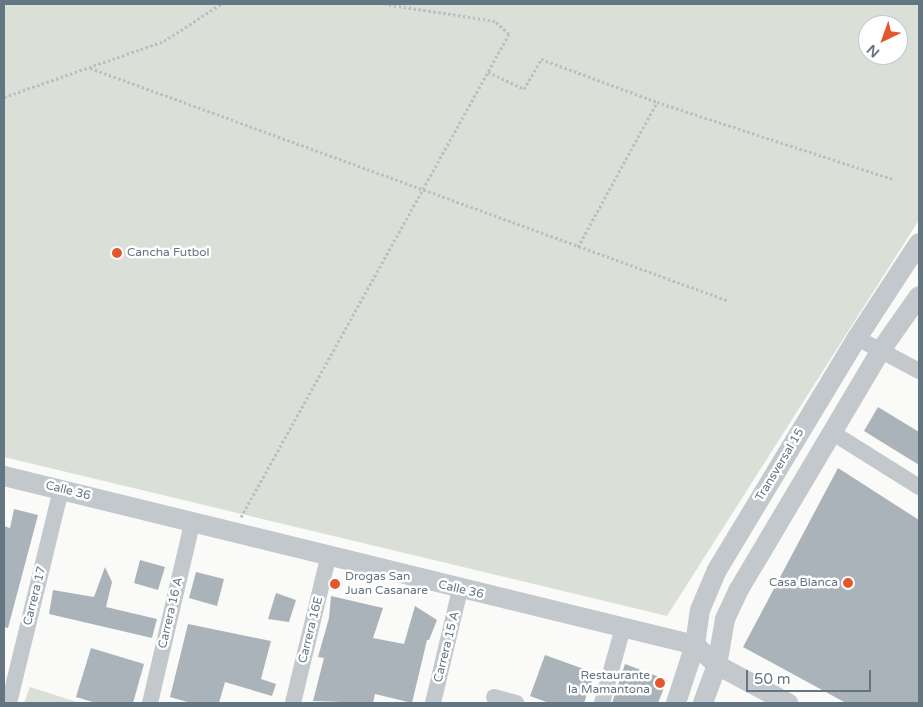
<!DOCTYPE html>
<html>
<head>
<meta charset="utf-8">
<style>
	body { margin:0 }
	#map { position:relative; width:923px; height:707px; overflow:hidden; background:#fafaf8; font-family:"Varela Round",sans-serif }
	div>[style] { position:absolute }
	.green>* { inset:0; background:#dadfd7 }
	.building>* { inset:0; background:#aab3b9 }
	.path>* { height:3px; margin-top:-1.5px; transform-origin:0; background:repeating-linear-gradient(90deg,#bbbfc2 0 2.5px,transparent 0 5px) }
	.minor>* { height:16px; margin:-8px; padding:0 8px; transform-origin:8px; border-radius:8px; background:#c3c8cc }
	.tertiary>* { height:20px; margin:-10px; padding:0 10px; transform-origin:10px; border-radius:10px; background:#c3c8cc }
	.dots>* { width:14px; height:14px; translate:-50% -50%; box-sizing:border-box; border:2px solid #fff; border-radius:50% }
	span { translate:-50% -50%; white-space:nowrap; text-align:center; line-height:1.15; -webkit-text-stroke:5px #fff; paint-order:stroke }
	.poi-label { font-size:12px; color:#657683 }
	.left { translate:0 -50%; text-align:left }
	.right { translate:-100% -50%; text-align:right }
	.street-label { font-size:12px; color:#657683 }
	.frame { position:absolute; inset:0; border:5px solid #657683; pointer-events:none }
	.north { position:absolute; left:858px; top:15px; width:50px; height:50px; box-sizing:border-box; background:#fff; border:1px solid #c1c8cd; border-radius:50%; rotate:222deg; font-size:14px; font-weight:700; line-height:20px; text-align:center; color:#657683 }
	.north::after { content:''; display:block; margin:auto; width:18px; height:22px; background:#e4572e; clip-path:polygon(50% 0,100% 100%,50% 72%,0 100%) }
	.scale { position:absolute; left:746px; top:670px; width:125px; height:22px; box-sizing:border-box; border:2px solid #657683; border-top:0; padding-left:6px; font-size:15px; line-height:18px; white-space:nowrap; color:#657683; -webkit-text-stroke:4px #fff; paint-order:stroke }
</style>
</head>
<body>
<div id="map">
	<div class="green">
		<div style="clip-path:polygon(evenodd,4px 4px,919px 4px,919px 220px,667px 616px,4px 457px,4px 4px,868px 25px,898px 25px,898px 55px,868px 55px,868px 25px)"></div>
		<div style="clip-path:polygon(30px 687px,80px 703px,24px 703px)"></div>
	</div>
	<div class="building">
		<div style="clip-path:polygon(878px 407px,919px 432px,919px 465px,864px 431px)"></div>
		<div style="clip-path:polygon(838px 468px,919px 520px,919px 703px,846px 703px,743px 647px)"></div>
		<div style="clip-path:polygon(14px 509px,38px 515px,8px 628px,4px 627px,4px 526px,10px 528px)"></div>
		<div style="clip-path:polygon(140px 560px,165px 567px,158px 590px,134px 583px)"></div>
		<div style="clip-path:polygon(105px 567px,112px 582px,106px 607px,157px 619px,152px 638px,49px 614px,53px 590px,94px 597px)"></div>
		<div style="clip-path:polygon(196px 572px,224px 579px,217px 606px,189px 598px)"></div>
		<div style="clip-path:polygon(276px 593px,296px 600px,289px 622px,268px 619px)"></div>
		<div style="clip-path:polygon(331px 596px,383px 608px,373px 638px,404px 644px,415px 606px,437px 620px,429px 640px,427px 640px,412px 703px,375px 694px,373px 703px,313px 701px,324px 658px,318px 657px,329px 618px)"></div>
		<div style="clip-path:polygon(188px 624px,271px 641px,261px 679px,276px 684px,272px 696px,225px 682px,219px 703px,191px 703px,170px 697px)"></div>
		<div style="clip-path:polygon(91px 648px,144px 664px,133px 703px,96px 703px,76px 697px)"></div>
		<div style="clip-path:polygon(545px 655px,595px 673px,584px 703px,549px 703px,530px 696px)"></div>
		<div style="clip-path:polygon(625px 664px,667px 680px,658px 703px,612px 703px)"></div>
	</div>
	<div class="path">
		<div style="left:90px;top:68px;width:680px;rotate:20.03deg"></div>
		<div style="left:488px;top:72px;width:40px;rotate:25deg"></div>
		<div style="left:524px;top:89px;width:34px;rotate:-60deg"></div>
		<div style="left:541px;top:59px;width:124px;rotate:20.3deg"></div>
		<div style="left:657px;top:102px;width:250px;rotate:18.1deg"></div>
		<div style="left:4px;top:97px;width:170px;rotate:-19.3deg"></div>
		<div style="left:164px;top:41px;width:68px;rotate:-33deg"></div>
		<div style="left:578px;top:247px;width:165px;rotate:-61.4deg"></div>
		<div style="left:241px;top:517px;width:552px;rotate:-60.98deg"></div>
		<div style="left:509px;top:34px;width:19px;rotate:-137deg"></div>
		<div style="left:495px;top:21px;width:111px;rotate:-171.2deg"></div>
	</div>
	<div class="minor">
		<div style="left:857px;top:338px;width:70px;rotate:28deg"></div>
		<div style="left:833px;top:433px;width:102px;rotate:32.1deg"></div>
		<div style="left:494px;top:697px;width:23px;rotate:15deg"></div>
		<div style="left:9px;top:703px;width:220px;rotate:-76.3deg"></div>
		<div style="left:150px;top:703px;width:184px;rotate:-76.8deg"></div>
		<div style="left:293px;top:703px;width:149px;rotate:-76.4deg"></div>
		<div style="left:433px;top:703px;width:116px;rotate:-76.6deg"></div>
		<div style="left:602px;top:703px;width:78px;rotate:-74.4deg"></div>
	</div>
	<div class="tertiary">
		<div style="left:4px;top:476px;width:711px;rotate:13.74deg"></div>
		<div style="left:695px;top:645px;width:30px;rotate:42deg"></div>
		<div style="left:717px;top:665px;width:81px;rotate:28.2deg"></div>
		<div style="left:676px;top:703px;width:61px;rotate:-71.9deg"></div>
		<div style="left:695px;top:645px;width:35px;rotate:-82deg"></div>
		<div style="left:700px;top:610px;width:43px;rotate:-67deg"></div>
		<div style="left:717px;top:570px;width:271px;rotate:-58.9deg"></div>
		<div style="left:857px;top:338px;width:113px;rotate:-56.9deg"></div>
		<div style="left:703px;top:703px;width:40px;rotate:-69.8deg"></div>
		<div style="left:717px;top:665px;width:47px;rotate:-80.1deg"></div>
		<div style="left:725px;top:619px;width:31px;rotate:-65deg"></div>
		<div style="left:738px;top:591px;width:280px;rotate:-59.3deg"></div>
		<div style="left:881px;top:350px;width:66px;rotate:-54.9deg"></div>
	</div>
	<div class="dots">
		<div style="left:117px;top:253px;background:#e4572e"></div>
		<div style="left:848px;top:583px;background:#e4572e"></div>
		<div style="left:335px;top:584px;background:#e4572e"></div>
		<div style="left:660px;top:683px;background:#e4572e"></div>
	</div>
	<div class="poi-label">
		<span class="left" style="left:127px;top:253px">Cancha Futbol</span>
		<span class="left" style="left:345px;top:584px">Drogas San<br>Juan Casanare</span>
		<span class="right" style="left:838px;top:583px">Casa Blanca</span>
		<span class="right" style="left:650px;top:683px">Restaurante<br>la Mamantona</span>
	</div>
	<div class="street-label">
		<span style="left:780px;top:465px;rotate:-59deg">Transversal 15</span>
		<span style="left:68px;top:491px;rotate:14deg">Calle 36</span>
		<span style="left:461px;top:590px;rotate:13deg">Calle 36</span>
		<span style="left:35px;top:596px;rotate:-76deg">Carrera 17</span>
		<span style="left:171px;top:613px;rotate:-77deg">Carrera 16 A</span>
		<span style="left:311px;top:630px;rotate:-76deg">Carrera 16E</span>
		<span style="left:447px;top:647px;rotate:-76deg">Carrera 15 A</span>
	</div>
	<div class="frame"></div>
	<div class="north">N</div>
	<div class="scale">50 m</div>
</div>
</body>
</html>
